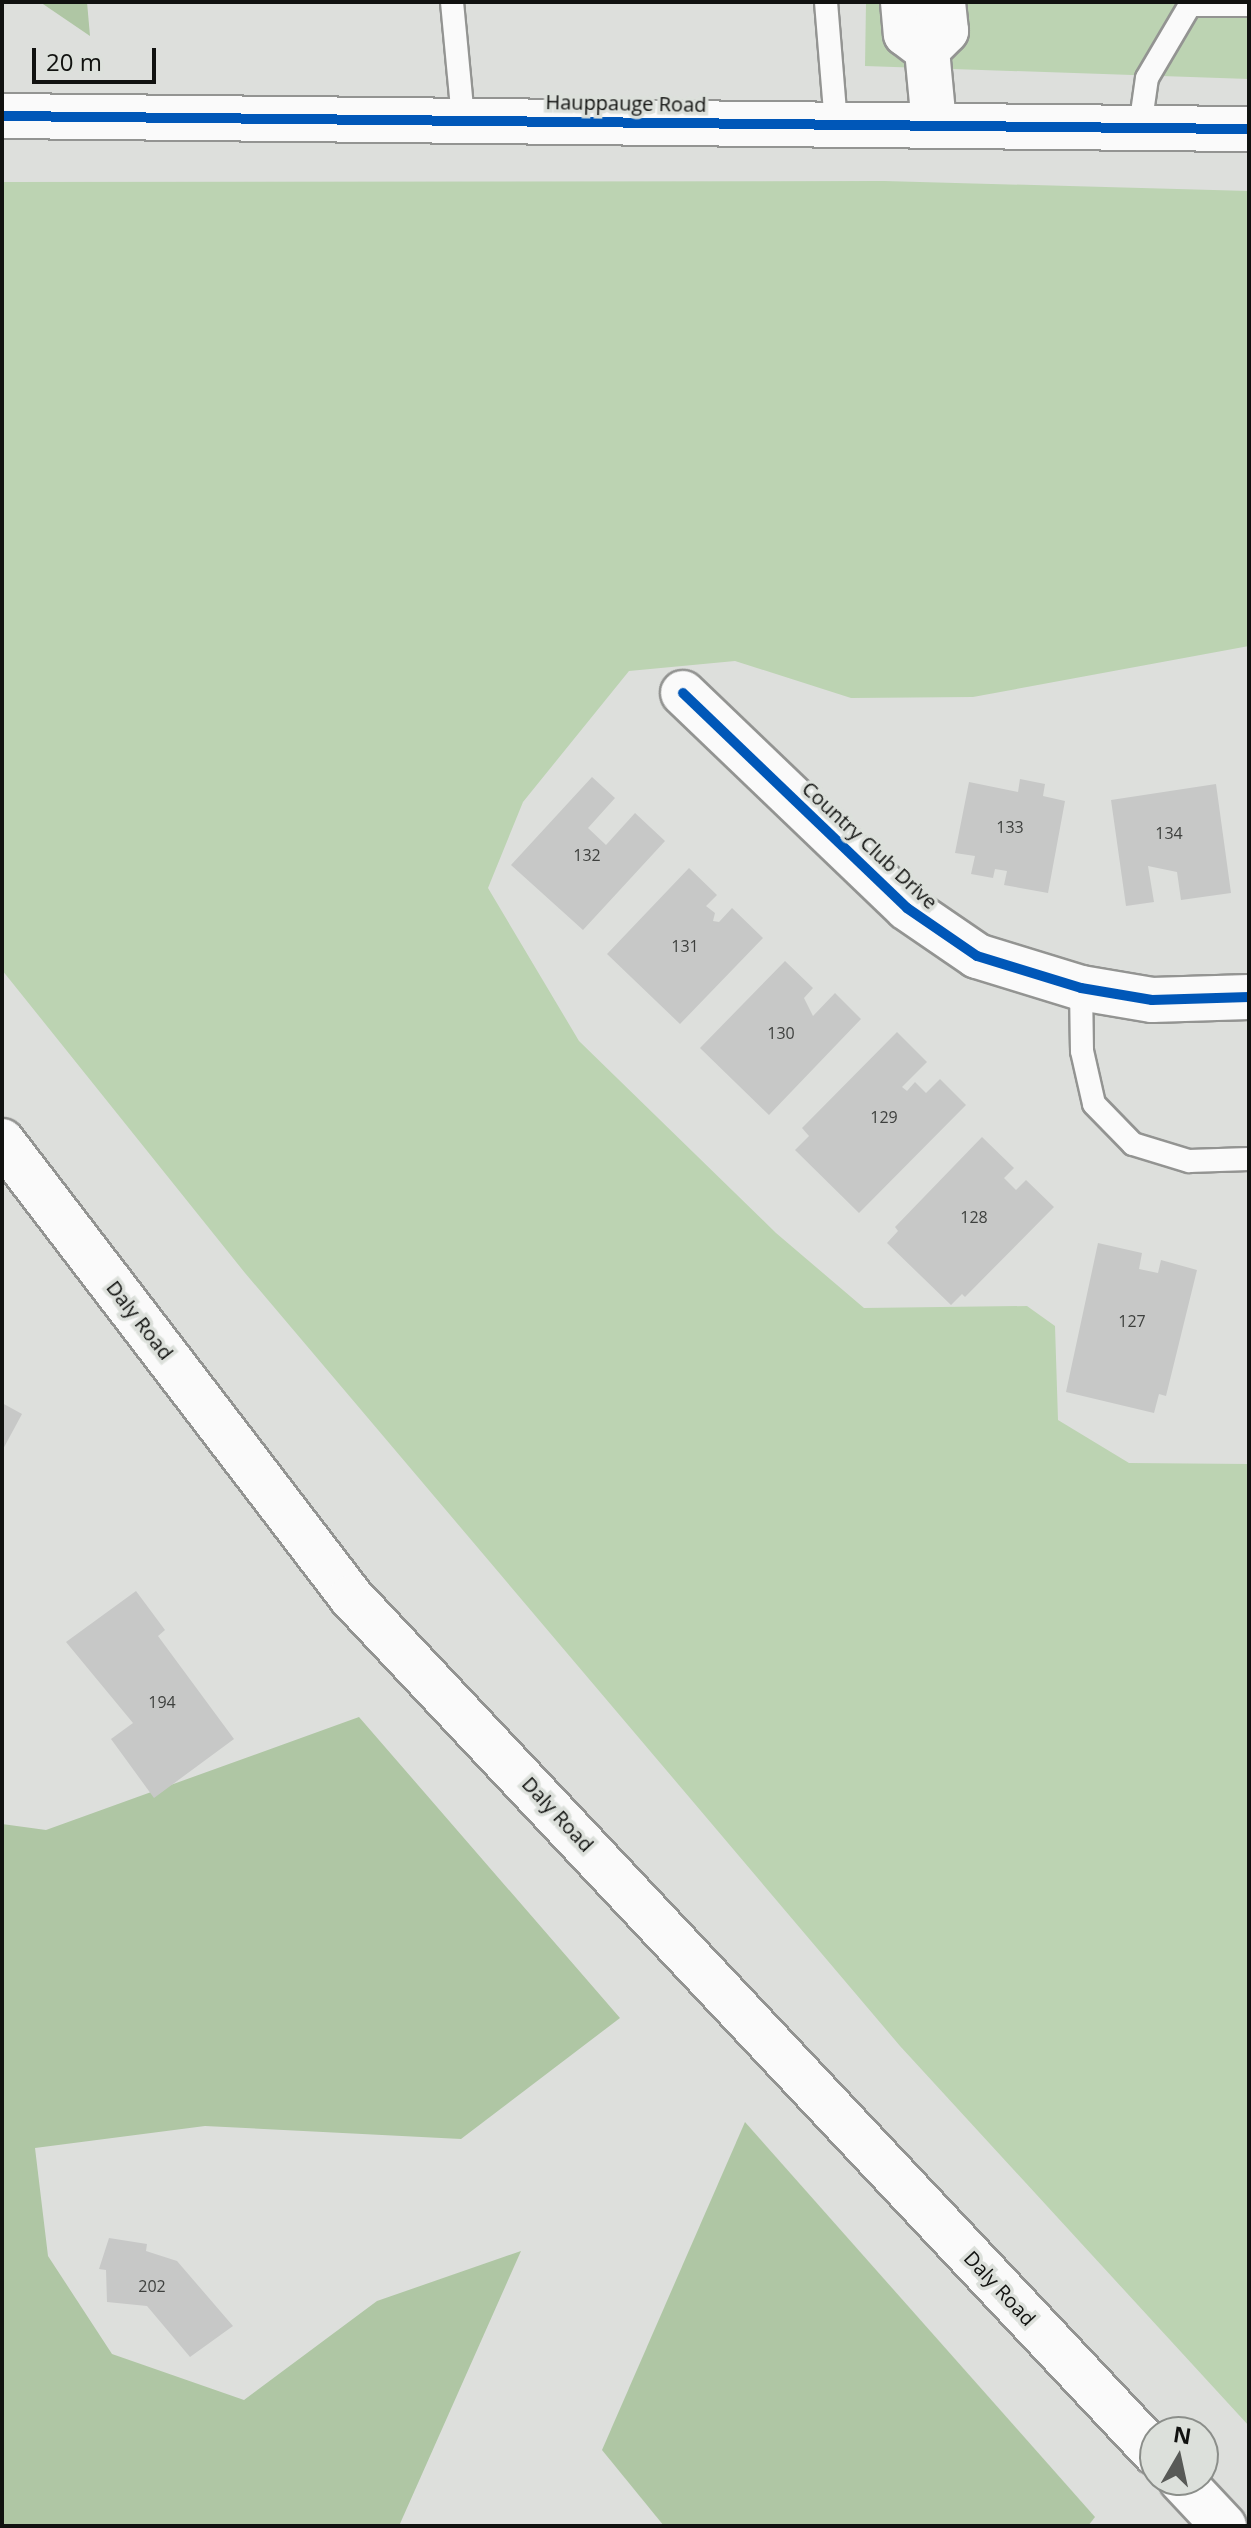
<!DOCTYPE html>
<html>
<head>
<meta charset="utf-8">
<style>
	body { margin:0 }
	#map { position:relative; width:1251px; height:2528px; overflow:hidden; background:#dddfdc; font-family:"Open Sans",sans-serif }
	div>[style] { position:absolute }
	.green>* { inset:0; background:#bcd3b2 }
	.forest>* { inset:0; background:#afc6a4 }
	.building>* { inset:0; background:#c7c8c7 }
	.roads { filter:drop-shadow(2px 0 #939492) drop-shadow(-2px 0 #939492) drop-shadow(0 2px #939492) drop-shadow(0 -2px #939492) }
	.lane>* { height:22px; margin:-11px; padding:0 11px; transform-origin:11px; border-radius:11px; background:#fafafa }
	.street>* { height:44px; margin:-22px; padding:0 22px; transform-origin:22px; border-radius:22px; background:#fafafa }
	.secondary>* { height:44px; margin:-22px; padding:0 22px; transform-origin:22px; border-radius:22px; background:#fafafa }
	.cycleway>* { height:10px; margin:-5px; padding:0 5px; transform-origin:5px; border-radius:5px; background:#0057b8 }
	span { translate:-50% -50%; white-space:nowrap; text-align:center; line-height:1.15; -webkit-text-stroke:7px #dce0db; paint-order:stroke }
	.number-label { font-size:16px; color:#3e403e }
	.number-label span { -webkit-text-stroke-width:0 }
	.street-label { font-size:20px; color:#111210 }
	.frame { position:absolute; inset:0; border:4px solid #111210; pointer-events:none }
	.north { position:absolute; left:1139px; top:2416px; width:80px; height:80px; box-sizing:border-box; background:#dce0db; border:2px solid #8b8e8a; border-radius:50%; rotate:9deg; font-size:22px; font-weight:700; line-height:32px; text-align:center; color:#111210 }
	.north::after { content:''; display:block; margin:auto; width:28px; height:36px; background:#585a57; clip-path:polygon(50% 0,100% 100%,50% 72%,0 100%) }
	.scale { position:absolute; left:32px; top:48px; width:124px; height:36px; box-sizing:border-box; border:4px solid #111210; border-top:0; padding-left:10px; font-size:24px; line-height:28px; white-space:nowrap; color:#111210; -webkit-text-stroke:6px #dce0db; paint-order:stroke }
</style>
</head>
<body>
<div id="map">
	<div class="green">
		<div style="clip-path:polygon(866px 2px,1249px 2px,1249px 79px,865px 66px)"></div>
		<div style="clip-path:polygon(884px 181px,1249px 191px,1249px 646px,973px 697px,851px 698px,735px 661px,629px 671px,523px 802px,488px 888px,579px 1041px,776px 1233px,864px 1308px,1027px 1306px,1055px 1326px,1058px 1420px,1129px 1463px,1249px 1464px,1249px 2426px,900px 2046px,245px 1273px,2px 970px,2px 182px)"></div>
	</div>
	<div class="forest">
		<div style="clip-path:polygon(40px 2px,87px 2px,90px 36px)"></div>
		<div style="clip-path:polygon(359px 1717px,620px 2018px,461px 2139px,205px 2126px,35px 2148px,48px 2256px,112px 2354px,244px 2400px,377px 2301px,521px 2251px,399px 2526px,2px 2526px,2px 1824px,46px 1830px)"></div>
		<div style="clip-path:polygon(745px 2122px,1095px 2517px,1088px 2526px,664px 2526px,602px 2450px)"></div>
	</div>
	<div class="building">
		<div style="clip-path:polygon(592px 777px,615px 798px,588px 828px,606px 845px,635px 813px,665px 841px,583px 930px,511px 865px)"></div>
		<div style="clip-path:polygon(1020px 779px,1045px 784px,1043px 796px,1065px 801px,1048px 893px,1004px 885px,1007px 871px,995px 869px,993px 878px,971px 874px,975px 856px,955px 853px,969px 782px,1018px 792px)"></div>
		<div style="clip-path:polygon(1216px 784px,1231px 893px,1181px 900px,1177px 872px,1148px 866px,1154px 902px,1126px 906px,1111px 800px)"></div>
		<div style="clip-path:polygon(689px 868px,717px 895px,706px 906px,715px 913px,713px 921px,719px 922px,732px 908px,763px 938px,680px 1024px,607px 954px)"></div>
		<div style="clip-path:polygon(785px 961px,813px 988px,804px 998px,813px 1016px,835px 993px,861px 1019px,769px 1115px,700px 1048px)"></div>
		<div style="clip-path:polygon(897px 1032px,927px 1062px,902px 1087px,907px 1091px,915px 1082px,926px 1093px,940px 1079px,966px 1105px,859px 1213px,795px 1150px,809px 1136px,802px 1128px)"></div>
		<div style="clip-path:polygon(982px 1137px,1014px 1168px,1004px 1178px,1016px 1190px,1026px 1180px,1054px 1207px,965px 1297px,962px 1294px,951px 1305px,887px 1243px,898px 1231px,895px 1227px)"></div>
		<div style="clip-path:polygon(1098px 1243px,1142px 1253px,1139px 1269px,1158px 1273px,1161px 1260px,1197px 1270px,1166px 1396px,1159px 1394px,1154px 1413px,1066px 1392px)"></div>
		<div style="clip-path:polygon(2px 1403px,22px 1414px,2px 1451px)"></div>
		<div style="clip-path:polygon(136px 1591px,165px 1630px,158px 1636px,234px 1739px,154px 1798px,111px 1739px,133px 1723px,66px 1642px)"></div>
		<div style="clip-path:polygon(109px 2238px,147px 2244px,146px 2251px,177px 2261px,233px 2326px,190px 2357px,147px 2306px,107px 2302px,106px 2270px,99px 2269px)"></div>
	</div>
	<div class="roads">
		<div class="lane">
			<div style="left:452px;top:2px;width:118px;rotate:84.6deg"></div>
			<div style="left:826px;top:2px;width:121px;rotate:85.3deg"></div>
			<div style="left:1140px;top:127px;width:49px;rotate:-81.9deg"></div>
			<div style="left:1147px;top:78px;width:85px;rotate:-59.5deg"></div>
			<div style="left:1190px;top:5px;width:59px"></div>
			<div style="left:1081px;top:988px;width:63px;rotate:89.1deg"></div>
			<div style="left:1082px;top:1051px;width:54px;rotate:77.2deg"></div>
			<div style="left:1094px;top:1104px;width:56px;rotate:45.7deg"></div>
			<div style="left:1133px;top:1144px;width:59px;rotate:16.9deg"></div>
			<div style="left:1189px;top:1161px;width:60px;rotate:-1.9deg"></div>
		</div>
		<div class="street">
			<div style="left:903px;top:2px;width:32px;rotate:85deg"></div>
			<div style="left:906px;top:34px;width:26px;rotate:37deg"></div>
			<div style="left:927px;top:50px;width:74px;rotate:84.6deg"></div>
			<div style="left:927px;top:50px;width:27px;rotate:-45deg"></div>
			<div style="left:946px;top:31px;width:29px;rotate:-96deg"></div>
			<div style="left:683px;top:693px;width:310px;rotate:43.8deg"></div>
			<div style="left:907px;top:908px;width:85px;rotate:34.4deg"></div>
			<div style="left:977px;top:956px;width:109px;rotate:17.1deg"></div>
			<div style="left:1081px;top:988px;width:72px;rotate:9.6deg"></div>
			<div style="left:1152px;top:1000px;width:97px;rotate:-1.8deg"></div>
		</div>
		<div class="secondary">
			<div style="left:2px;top:116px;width:1247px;rotate:0.6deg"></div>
			<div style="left:2px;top:1141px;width:574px;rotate:52.57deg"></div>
			<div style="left:351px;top:1597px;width:1174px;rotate:46.79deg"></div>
			<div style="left:1181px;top:2480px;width:63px;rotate:46.9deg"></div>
		</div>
	</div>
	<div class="cycleway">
		<div style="left:2px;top:116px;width:1247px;rotate:0.6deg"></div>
		<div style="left:683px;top:693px;width:310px;rotate:43.8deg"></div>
		<div style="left:907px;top:908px;width:85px;rotate:34.4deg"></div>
		<div style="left:977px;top:956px;width:109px;rotate:17.1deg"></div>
		<div style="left:1081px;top:988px;width:72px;rotate:9.6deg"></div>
		<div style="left:1152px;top:1000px;width:97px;rotate:-1.8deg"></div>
	</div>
	<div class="number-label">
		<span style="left:1010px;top:827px">133</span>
		<span style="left:1169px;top:833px">134</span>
		<span style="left:587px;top:855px">132</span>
		<span style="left:685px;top:946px">131</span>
		<span style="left:781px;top:1033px">130</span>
		<span style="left:884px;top:1117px">129</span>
		<span style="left:974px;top:1217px">128</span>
		<span style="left:1132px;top:1321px">127</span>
		<span style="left:162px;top:1702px">194</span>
		<span style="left:152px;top:2286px">202</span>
	</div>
	<div class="street-label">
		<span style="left:626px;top:103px;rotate:1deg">Hauppauge Road</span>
		<span style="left:870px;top:845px;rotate:43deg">Country Club Drive</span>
		<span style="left:140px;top:1320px;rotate:52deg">Daly Road</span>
		<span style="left:558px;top:1814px;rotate:47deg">Daly Road</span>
		<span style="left:1000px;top:2288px;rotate:47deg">Daly Road</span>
	</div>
	<div class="frame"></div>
	<div class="north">N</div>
	<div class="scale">20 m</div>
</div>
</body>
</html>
